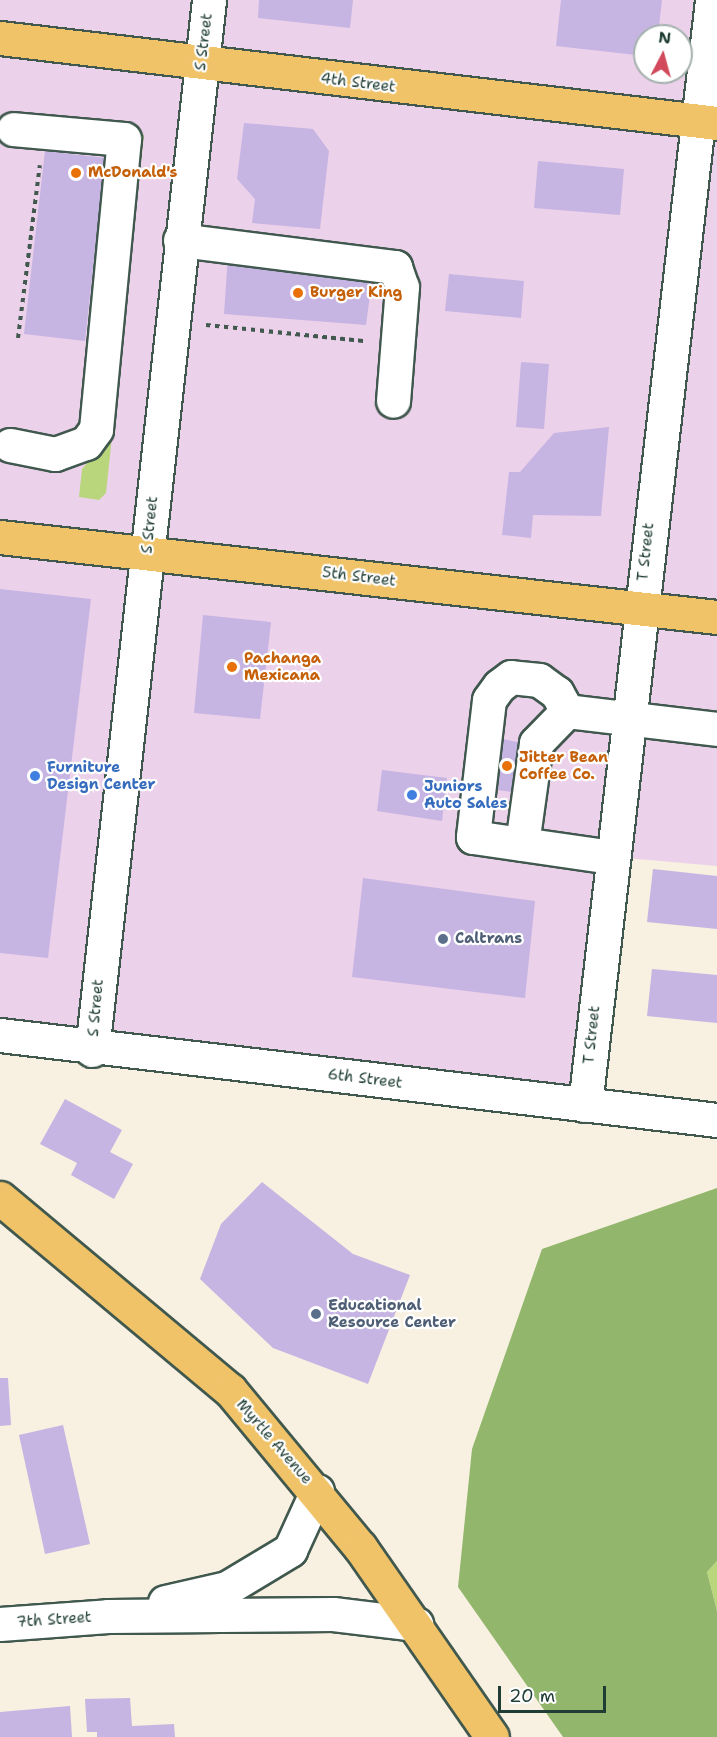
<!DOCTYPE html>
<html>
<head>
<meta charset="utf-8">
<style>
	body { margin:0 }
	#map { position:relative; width:717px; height:1737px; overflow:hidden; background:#f8f0e1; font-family:"Shantell Sans",sans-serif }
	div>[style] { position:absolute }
	.built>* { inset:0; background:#ecd1ea }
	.green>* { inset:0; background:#b9d67c }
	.forest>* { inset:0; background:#92b76c }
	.building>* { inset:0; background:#c6b4e2 }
	.path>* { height:4px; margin-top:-2px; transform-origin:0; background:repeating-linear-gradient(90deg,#40584e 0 4.5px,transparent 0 9px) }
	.roads { filter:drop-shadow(2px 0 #40584e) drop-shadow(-2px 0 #40584e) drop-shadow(0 2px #40584e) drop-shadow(0 -2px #40584e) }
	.minor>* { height:33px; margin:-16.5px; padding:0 16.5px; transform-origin:16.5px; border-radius:16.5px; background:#fff }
	.major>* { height:33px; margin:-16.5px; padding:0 16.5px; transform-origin:16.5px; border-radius:16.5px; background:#f0c369 }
	.highway>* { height:33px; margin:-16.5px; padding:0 16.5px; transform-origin:16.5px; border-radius:16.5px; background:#f0c369 }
	.dots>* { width:16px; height:16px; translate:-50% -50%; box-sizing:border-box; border:3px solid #fff; border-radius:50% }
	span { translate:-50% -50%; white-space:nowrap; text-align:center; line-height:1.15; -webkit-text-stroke:4.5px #fff; paint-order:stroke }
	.street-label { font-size:15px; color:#1f3d34 }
	.food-label { font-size:15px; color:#c56008; font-weight:700 }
	.left { translate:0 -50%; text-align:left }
	.shop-label { font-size:15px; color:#366cbe; font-weight:700 }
	.service-label { font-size:15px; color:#4e5e75; font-weight:700 }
	.north { position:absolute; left:633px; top:24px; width:60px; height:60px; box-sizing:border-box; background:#fff; border:2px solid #a5b1ae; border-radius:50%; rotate:6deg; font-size:16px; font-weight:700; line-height:24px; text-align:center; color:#1f3d34 }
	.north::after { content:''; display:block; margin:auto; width:21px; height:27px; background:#d1495b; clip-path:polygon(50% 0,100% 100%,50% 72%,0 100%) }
	.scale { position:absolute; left:498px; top:1686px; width:108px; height:27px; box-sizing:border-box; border:3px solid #1f3d34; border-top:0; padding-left:8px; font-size:18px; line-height:21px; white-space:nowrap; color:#1f3d34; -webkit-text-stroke:4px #fff; paint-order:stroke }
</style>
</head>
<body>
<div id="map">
	<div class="built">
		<div style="clip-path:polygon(evenodd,0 0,717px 0,717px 866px,626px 858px,602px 1088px,0 1028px,0 0,645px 36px,681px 36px,681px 72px,645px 72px,645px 36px)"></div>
	</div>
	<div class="green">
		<div style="clip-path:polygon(130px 135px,144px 135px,106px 493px,99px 500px,79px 497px,82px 469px,97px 452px)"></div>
		<div style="clip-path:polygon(717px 1561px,717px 1611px,707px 1572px)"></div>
	</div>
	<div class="forest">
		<div style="clip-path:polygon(717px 1188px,717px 1561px,707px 1572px,717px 1611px,717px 1737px,563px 1737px,458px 1587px,472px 1449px,542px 1249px)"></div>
	</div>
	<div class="building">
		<div style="clip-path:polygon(259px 0,353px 0,350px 28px,258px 18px)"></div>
		<div style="clip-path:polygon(561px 0,662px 0,658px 36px,645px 36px,645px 56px,556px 46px)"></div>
		<div style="clip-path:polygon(244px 123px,313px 129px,329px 151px,320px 229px,252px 223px,255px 199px,237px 179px)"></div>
		<div style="clip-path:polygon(45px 151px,105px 158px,85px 341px,24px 334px)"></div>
		<div style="clip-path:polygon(538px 161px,624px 169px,620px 215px,534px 208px)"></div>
		<div style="clip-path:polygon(228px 255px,373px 272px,366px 325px,224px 314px)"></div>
		<div style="clip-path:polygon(449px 274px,524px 281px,521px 318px,445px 311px)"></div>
		<div style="clip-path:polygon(521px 362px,549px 364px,544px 429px,516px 427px)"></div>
		<div style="clip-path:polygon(609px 427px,601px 516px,533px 515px,531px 538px,502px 535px,509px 472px,520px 472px,554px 433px)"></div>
		<div style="clip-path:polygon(0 589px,91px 599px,48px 958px,0 953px)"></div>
		<div style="clip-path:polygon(203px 615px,271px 622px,260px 719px,194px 713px)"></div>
		<div style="clip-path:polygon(502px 739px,518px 742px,512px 792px,498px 790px)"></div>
		<div style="clip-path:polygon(382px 770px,447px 778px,442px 821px,377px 811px)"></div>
		<div style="clip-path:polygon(653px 869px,717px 876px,717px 929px,647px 922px)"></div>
		<div style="clip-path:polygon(363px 878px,535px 901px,525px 998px,352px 977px)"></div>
		<div style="clip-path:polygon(652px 969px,717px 975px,717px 1023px,647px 1016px)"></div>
		<div style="clip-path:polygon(65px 1099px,122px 1130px,110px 1152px,133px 1164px,114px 1199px,71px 1175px,77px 1163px,40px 1144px)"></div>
		<div style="clip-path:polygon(262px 1182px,353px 1254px,410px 1275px,368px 1384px,273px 1348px,200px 1279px,221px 1224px)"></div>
		<div style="clip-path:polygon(0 1378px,8px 1378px,11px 1425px,0 1426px)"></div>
		<div style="clip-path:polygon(63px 1425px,90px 1544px,45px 1554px,19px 1435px)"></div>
		<div style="clip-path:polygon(130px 1698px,132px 1726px,174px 1724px,175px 1737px,97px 1737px,97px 1732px,87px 1732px,85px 1699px)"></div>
		<div style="clip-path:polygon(70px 1706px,72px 1737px,0 1737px,0 1712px)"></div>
	</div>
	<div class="path">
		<div style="left:206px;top:325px;width:158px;rotate:5.8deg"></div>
		<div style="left:18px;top:338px;width:174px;rotate:-82.8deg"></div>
	</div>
	<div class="roads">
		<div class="minor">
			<div style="left:180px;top:240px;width:217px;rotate:7.2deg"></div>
			<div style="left:395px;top:267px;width:21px;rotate:71deg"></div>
			<div style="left:402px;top:287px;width:114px;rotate:94.5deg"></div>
			<div style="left:10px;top:445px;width:46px;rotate:11.3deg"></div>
			<div style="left:55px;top:454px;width:33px;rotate:-20deg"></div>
			<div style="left:86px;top:443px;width:17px;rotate:-54deg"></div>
			<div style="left:96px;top:429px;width:291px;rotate:-84.5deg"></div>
			<div style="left:124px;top:139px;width:111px;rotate:-174.9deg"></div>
			<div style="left:567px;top:711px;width:21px;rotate:-119deg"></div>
			<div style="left:557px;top:693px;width:22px;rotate:-144deg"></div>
			<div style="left:539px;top:680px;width:28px;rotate:-174deg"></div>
			<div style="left:511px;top:677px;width:15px;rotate:143deg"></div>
			<div style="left:499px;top:686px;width:17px;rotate:126deg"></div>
			<div style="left:489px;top:700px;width:138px;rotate:96.7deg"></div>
			<div style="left:473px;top:837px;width:139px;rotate:8.2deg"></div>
			<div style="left:522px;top:844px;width:102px;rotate:-82.1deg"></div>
			<div style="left:536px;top:743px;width:45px;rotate:-45.9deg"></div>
			<div style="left:567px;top:711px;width:151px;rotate:6.8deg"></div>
			<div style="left:0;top:1035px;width:722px;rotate:6.76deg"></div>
			<div style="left:92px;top:1050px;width:1056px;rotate:-83.64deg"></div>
			<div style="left:585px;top:1105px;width:1112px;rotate:-83.44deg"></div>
			<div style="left:165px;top:1602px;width:64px;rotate:-12.7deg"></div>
			<div style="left:227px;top:1588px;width:74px;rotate:-31.1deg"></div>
			<div style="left:290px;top:1550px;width:65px;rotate:-65.4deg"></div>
			<div style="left:0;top:1624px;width:108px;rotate:-4.2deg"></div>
			<div style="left:108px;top:1616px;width:225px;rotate:-0.5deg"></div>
			<div style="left:333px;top:1614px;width:84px;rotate:6.9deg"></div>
		</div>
		<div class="major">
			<div style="left:0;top:1198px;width:300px;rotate:39.9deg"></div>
			<div style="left:230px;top:1390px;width:204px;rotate:50.4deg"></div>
			<div style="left:360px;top:1547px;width:231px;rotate:55.2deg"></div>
		</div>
		<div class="highway">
			<div style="left:0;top:38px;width:722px;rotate:6.76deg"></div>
			<div style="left:0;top:537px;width:721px;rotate:6.37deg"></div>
		</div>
	</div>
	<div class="dots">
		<div style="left:76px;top:173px;background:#e8710a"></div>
		<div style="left:298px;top:293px;background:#e8710a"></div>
		<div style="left:232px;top:667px;background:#e8710a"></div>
		<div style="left:507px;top:766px;background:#e8710a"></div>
		<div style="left:35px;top:776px;background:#3f7fe0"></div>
		<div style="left:412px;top:795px;background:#3f7fe0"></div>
		<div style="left:443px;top:939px;background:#5c6f8a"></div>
		<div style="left:316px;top:1314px;background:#5c6f8a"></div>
	</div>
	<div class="street-label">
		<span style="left:204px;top:42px;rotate:-83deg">S Street</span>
		<span style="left:358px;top:83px;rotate:7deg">4th Street</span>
		<span style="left:150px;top:525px;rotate:-84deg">S Street</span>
		<span style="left:646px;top:552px;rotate:-84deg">T Street</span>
		<span style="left:359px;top:577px;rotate:7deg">5th Street</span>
		<span style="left:96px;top:1008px;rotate:-85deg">S Street</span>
		<span style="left:592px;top:1035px;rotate:-84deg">T Street</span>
		<span style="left:365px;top:1079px;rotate:7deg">6th Street</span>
		<span style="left:274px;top:1442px;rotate:49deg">Myrtle Avenue</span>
		<span style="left:54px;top:1620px;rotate:-4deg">7th Street</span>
	</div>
	<div class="food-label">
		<span class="left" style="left:88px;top:173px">McDonald's</span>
		<span class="left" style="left:310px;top:293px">Burger King</span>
		<span class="left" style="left:244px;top:667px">Pachanga<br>Mexicana</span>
		<span class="left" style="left:519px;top:766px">Jitter Bean<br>Coffee Co.</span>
	</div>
	<div class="shop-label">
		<span class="left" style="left:47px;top:776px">Furniture<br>Design Center</span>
		<span class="left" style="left:424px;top:795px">Juniors<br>Auto Sales</span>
	</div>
	<div class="service-label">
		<span class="left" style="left:455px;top:939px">Caltrans</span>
		<span class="left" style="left:328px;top:1314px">Educational<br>Resource Center</span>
	</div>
	<div class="north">N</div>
	<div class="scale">20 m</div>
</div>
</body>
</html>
